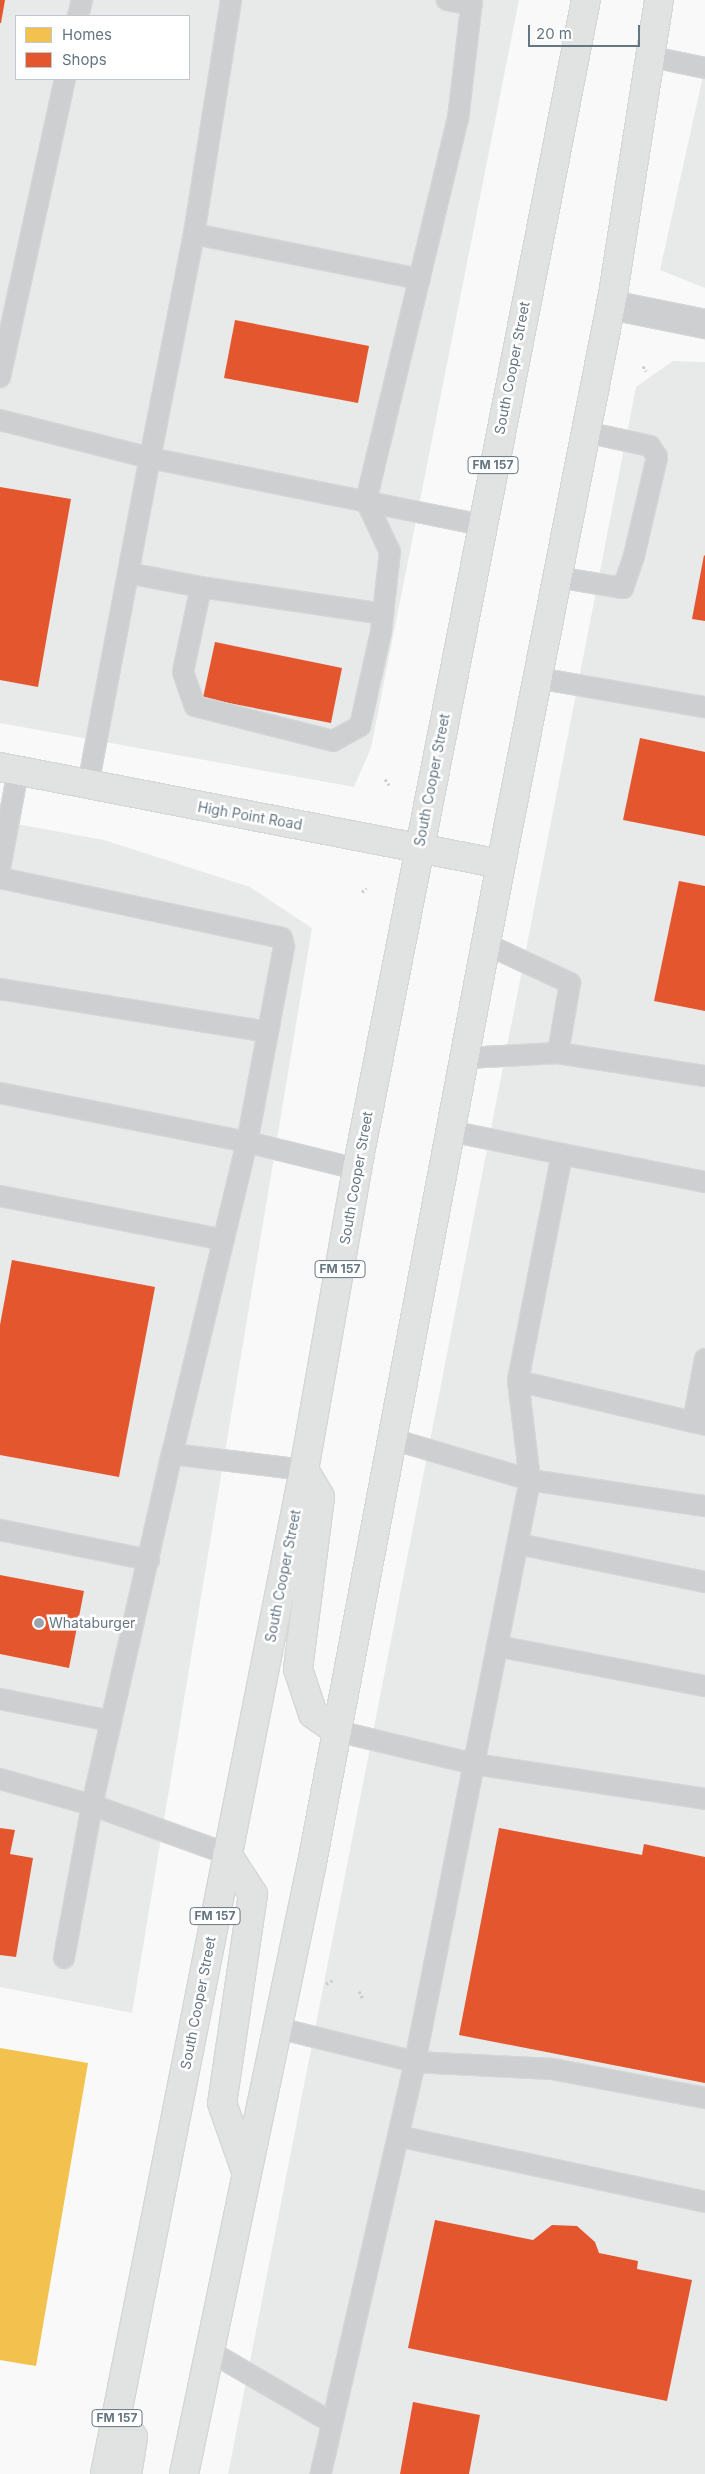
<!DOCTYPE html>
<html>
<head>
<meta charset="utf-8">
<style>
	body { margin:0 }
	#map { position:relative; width:705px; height:2474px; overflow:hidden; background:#f9f9f9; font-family:Inter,sans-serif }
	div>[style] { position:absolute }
	.built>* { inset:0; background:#e8e9e9 }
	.homes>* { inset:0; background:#f2c14e }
	.shops>* { inset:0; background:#e4572e }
	.path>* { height:3px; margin-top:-1.5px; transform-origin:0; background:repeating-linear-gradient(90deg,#cbcccd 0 2.5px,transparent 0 5px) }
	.roads { filter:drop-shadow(1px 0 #d5d6d7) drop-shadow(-1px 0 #d5d6d7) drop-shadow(0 1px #d5d6d7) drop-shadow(0 -1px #d5d6d7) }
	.lane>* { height:20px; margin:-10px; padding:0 10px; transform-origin:10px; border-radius:10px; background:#cecfd0 }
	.street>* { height:28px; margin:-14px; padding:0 14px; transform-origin:14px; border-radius:14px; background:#cecfd0 }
	.secondary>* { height:28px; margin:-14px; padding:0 14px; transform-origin:14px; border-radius:14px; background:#e1e2e2 }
	.primary>* { height:28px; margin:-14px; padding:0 14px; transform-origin:14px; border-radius:14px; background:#e1e2e2 }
	.dots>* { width:14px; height:14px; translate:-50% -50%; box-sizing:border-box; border:2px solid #fff; border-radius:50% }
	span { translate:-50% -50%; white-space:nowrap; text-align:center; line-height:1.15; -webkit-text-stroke:5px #fff; paint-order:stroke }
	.shield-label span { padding:1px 4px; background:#fff; border:1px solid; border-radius:4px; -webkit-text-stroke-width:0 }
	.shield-label { font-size:12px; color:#657683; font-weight:700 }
	.street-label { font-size:14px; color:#657683 }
	.poi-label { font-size:14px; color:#657683 }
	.left { translate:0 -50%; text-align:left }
	.legend { position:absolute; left:15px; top:15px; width:175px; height:65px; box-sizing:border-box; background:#fff; border:1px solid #c1c8cd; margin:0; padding:6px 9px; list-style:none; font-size:15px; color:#657683 }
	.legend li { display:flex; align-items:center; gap:10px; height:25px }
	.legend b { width:25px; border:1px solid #c1c8cd }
	.scale { position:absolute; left:528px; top:25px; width:112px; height:22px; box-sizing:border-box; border:2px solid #657683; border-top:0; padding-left:6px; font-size:15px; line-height:18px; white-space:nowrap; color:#657683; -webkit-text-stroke:4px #fff; paint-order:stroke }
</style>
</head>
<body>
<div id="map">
	<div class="built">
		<div style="clip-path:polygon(evenodd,0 0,519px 0,371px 748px,354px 787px,0 723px,0 0,16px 16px,189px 16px,189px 79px,16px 79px,16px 16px)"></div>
		<div style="clip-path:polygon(705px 67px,705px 288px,660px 270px)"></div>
		<div style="clip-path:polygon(673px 361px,705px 362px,705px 2474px,228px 2474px,636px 387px)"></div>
		<div style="clip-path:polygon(0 821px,104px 840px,250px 887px,312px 928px,132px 2013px,0 1987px)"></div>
	</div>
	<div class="homes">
		<div style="clip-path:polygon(0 2048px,88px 2063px,36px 2366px,0 2360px)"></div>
	</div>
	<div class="shops">
		<div style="clip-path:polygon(0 0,5px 0,1px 23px,0 23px)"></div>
		<div style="clip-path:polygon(235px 320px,369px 346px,358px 403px,224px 378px)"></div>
		<div style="clip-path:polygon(0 487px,71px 499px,38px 687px,0 680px)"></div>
		<div style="clip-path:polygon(704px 555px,705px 556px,705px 621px,692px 619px)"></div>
		<div style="clip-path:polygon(215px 642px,342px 668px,331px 723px,203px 698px)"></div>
		<div style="clip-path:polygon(640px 738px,705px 752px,705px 836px,623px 820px)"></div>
		<div style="clip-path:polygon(679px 881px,705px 886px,705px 1011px,654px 1001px)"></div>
		<div style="clip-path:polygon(12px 1260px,155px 1287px,119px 1477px,0 1455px,0 1325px)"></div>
		<div style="clip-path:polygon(0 1575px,84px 1591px,69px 1668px,0 1654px)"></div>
		<div style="clip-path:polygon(0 1828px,15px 1830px,10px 1854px,33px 1858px,16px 1957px,0 1955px)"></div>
		<div style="clip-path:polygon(499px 1828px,642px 1855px,644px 1844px,705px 1857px,705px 2083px,459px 2035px)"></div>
		<div style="clip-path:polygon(435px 2220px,533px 2240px,552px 2225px,577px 2226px,595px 2242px,599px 2253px,638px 2261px,637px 2269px,692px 2280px,667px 2401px,408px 2348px)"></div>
		<div style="clip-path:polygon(413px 2402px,480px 2415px,469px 2474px,400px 2474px)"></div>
	</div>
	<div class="path">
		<div style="left:643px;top:366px;width:6px;rotate:59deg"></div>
		<div style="left:385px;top:779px;width:7px;rotate:56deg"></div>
		<div style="left:362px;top:892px;width:6px;rotate:-39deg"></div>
		<div style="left:326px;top:1984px;width:8px;rotate:-30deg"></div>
		<div style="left:359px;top:1991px;width:9px;rotate:63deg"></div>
	</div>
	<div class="roads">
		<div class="lane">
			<div style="left:447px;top:0;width:25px;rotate:11deg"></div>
			<div style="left:78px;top:16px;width:16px;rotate:-76deg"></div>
			<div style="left:648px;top:56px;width:58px;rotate:11.9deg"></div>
			<div style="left:194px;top:234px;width:230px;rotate:11.3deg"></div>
			<div style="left:0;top:377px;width:305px;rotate:-77.7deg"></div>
			<div style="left:0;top:420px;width:155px;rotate:14.2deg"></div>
			<div style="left:150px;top:458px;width:228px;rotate:-78.9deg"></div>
			<div style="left:194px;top:234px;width:237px;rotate:-81deg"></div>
			<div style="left:128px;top:573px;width:74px;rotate:10.9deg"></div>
			<div style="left:201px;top:587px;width:87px;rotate:102deg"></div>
			<div style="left:183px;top:672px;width:36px;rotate:71deg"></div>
			<div style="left:195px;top:706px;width:142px;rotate:14.2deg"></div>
			<div style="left:333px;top:741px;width:31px;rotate:-29deg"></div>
			<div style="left:360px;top:726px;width:96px;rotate:-77.4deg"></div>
			<div style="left:381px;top:632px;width:81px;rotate:-83.6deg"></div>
			<div style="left:390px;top:552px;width:56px;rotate:-115.2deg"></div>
			<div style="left:366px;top:501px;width:393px;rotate:-76.5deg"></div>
			<div style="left:458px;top:119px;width:120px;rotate:-83.3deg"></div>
			<div style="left:557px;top:577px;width:67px;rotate:9.5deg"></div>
			<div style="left:623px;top:588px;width:34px;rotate:-71deg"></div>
			<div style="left:634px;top:556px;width:102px;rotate:-76.9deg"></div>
			<div style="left:657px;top:457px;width:13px;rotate:-122deg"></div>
			<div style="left:650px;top:446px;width:66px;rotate:-167.7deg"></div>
			<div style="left:201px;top:587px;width:184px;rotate:8.4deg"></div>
			<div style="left:538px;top:678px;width:169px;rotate:9.9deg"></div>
			<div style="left:88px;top:785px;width:333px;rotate:-79.3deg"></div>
			<div style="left:150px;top:458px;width:339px;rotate:11.4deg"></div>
			<div style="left:0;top:868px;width:99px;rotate:-79.5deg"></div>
			<div style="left:0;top:878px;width:288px;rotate:12deg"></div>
			<div style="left:282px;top:938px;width:9px;rotate:77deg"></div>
			<div style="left:284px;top:947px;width:198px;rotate:100.7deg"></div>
			<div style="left:247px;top:1142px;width:321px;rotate:103.5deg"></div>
			<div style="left:172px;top:1454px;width:133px;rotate:6.9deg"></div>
			<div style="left:486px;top:944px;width:93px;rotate:24.9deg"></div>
			<div style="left:570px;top:983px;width:71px;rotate:99.7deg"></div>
			<div style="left:558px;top:1053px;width:149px;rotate:8.9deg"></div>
			<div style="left:0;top:989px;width:271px;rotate:9.1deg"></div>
			<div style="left:466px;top:1058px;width:92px;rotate:-3.1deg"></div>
			<div style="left:0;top:1093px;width:252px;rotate:11.2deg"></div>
			<div style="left:247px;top:1142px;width:113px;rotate:13.8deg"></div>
			<div style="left:450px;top:1131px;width:114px;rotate:11.6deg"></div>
			<div style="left:562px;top:1154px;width:231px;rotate:101deg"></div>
			<div style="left:518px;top:1381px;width:100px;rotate:83.1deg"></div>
			<div style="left:530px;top:1480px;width:177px;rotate:8.5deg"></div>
			<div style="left:562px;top:1154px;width:146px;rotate:11.1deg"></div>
			<div style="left:0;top:1196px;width:228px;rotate:11.1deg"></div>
			<div style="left:518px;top:1381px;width:192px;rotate:13.2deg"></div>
			<div style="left:693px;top:1422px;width:64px;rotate:-79.2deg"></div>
			<div style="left:392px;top:1439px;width:144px;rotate:16.5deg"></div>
			<div style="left:530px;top:1480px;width:593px;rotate:101.18deg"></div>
			<div style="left:415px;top:2062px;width:137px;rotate:2.9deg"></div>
			<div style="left:552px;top:2069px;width:156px;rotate:10.7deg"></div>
			<div style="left:0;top:1530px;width:152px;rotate:11.4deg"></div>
			<div style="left:518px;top:1544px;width:191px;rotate:11.5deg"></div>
			<div style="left:497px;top:1646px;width:212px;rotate:10.9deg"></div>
			<div style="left:0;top:1699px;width:113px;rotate:11.2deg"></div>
			<div style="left:337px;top:1731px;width:141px;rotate:13.5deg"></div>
			<div style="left:474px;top:1764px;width:234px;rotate:8.6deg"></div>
			<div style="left:0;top:1779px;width:96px;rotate:15.8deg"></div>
			<div style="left:92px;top:1805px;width:144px;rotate:19.9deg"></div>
			<div style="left:64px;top:1958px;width:156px;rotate:-79.6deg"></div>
			<div style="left:92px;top:1805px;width:360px;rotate:-77.2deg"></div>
			<div style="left:278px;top:2028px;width:141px;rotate:13.9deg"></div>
			<div style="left:415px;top:2062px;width:423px;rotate:102.9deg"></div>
			<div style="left:398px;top:2136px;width:314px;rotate:12.1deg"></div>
			<div style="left:211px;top:2352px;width:139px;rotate:30.3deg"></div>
		</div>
		<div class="street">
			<div style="left:611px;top:305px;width:96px;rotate:11.4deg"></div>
		</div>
		<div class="secondary">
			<div style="left:0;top:767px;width:510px;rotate:10.96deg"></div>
		</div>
		<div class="primary">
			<div style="left:304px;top:1470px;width:31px;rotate:59deg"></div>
			<div style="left:320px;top:1497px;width:173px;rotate:97.3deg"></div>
			<div style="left:298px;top:1669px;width:47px;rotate:71.6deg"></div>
			<div style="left:313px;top:1714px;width:29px;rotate:35deg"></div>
			<div style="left:227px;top:1854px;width:48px;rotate:57deg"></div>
			<div style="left:253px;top:1894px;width:211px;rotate:98.4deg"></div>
			<div style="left:222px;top:2103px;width:75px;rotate:70.6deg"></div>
			<div style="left:118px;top:2414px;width:27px;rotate:57deg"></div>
			<div style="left:133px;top:2437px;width:37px;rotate:99deg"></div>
			<div style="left:105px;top:2474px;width:1024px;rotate:-78.79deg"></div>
			<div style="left:304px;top:1470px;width:306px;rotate:-80deg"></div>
			<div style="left:357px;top:1169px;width:1191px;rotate:-78.92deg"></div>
			<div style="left:184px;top:2474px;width:624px;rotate:-78.17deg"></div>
			<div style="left:312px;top:1863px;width:1017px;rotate:-79.29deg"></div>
			<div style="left:501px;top:864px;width:581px;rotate:-78.88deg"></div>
			<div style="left:613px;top:294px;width:298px;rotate:-81.1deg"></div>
		</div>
	</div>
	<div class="dots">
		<div style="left:39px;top:1623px;background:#99a4ac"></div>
	</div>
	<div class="shield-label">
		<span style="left:493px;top:465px">FM 157</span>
		<span style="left:340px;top:1269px">FM 157</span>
		<span style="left:215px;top:1916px">FM 157</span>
		<span style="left:117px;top:2418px">FM 157</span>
	</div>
	<div class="street-label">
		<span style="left:512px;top:368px;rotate:-79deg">South Cooper Street</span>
		<span style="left:432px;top:780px;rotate:-79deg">South Cooper Street</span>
		<span style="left:250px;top:816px;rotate:10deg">High Point Road</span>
		<span style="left:356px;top:1178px;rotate:-80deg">South Cooper Street</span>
		<span style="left:283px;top:1576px;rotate:-79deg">South Cooper Street</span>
		<span style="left:198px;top:2003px;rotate:-79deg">South Cooper Street</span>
	</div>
	<div class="poi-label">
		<span class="left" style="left:49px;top:1623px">Whataburger</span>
	</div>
	<ul class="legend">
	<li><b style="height:14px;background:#f2c14e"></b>Homes</li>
	<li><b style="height:14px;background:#e4572e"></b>Shops</li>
	</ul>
	<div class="scale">20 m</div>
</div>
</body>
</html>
